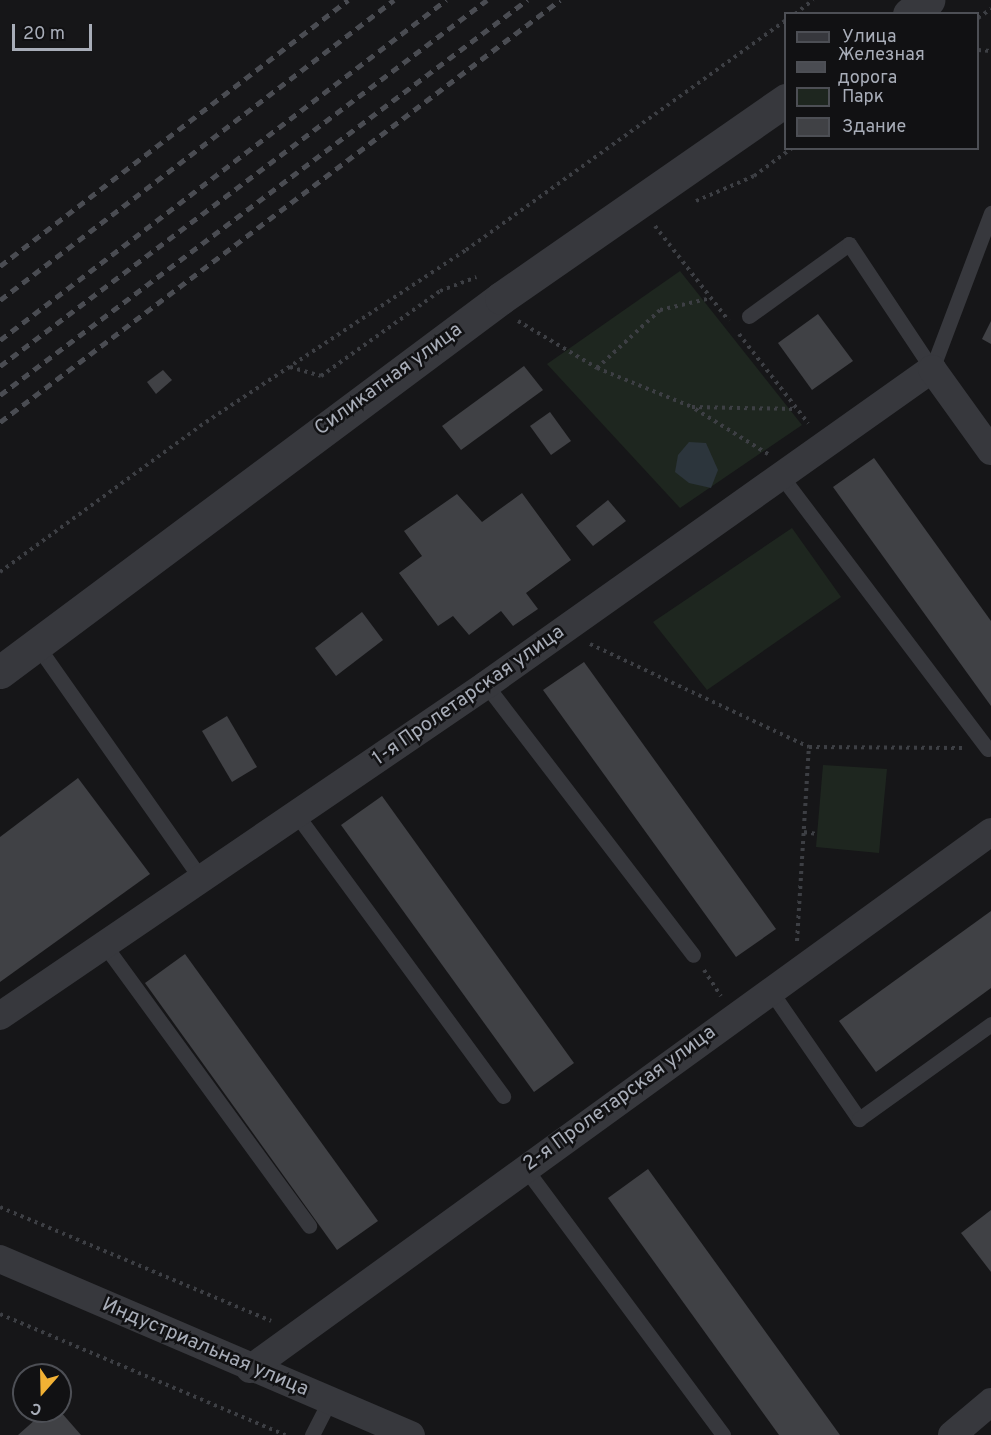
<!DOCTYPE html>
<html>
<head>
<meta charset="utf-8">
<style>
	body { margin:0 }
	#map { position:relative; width:991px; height:1435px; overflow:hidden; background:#161618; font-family:Overpass,sans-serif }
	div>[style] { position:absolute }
	.green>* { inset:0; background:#1e261f }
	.water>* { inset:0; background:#2c353c }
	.building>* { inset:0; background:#404145 }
	.path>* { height:4px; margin-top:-2px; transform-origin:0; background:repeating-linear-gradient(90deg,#3d3f44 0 3px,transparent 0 7.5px) }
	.service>* { height:15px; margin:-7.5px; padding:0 7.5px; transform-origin:7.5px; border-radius:7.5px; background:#37383d }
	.minor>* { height:28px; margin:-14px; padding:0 14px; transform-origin:14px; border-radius:14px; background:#37383d }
	.tertiary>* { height:33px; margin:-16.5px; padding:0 16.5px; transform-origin:16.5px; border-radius:16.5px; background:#37383d }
	.rail>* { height:4.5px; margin-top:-2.25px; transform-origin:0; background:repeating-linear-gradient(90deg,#4a4c52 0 8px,transparent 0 14px) }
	span { translate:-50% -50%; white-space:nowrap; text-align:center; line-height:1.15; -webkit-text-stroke:5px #111113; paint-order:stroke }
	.street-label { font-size:20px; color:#a8adb8 }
	.legend { position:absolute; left:784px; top:12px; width:195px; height:138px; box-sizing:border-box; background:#111113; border:2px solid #4d4f55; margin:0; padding:8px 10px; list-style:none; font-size:18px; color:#a8adb8 }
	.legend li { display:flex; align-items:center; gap:12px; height:30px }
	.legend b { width:30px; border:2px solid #4d4f55 }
	.north { position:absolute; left:12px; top:1363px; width:60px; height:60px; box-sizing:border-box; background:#111113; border:2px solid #4d4f55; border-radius:50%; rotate:200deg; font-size:16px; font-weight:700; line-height:24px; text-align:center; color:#a8adb8 }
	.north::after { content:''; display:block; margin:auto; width:21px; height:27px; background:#f2b134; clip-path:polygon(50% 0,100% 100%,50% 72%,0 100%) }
	.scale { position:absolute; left:12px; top:24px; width:80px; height:27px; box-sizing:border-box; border:3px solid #a8adb8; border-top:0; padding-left:8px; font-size:18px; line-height:21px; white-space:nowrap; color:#a8adb8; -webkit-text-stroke:4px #111113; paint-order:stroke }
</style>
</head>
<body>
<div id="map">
	<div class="green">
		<div style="clip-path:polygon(680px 271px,802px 425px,680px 508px,547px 364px)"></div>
		<div style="clip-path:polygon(792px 528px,841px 597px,707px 690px,653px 622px)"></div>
		<div style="clip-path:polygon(823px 765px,887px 769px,879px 853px,816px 847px)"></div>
	</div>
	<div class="water">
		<div style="clip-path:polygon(689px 442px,706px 443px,718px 470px,711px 488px,689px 483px,675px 472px,678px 455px)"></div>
	</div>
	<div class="building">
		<div style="clip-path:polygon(818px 314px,853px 361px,812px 390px,778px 343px)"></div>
		<div style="clip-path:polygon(991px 321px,991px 344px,982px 339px)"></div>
		<div style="clip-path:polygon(524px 366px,543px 390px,461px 450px,442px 426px)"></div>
		<div style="clip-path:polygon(163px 370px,172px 380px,156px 394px,147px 382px)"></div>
		<div style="clip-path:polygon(550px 412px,571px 441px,551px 455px,530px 426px)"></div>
		<div style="clip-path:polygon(874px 458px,991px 621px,991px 706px,833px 487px)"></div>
		<div style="clip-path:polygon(522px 493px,571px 560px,526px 593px,538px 609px,513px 626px,501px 611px,469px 635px,453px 616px,438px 626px,399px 573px,422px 556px,404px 531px,457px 494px,482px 522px)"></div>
		<div style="clip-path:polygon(608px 500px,626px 521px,593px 546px,576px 526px)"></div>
		<div style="clip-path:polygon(362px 612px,383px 640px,336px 676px,315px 648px)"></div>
		<div style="clip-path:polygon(584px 662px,776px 929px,736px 957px,543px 690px)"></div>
		<div style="clip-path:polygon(227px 716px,257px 767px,232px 782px,202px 731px)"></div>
		<div style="clip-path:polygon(78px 778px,150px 874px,0 982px,0 837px)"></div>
		<div style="clip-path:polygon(382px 796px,574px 1063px,534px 1092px,341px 825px)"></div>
		<div style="clip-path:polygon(991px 911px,991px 988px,876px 1072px,839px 1021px)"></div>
		<div style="clip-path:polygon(185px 954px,378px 1221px,337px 1250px,145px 983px)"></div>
		<div style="clip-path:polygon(648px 1169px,840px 1435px,779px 1435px,608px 1198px)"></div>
		<div style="clip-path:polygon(991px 1210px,991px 1272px,961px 1233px)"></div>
		<div style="clip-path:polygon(45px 1411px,60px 1411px,81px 1435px,18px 1435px)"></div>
	</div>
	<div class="path">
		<div style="left:795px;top:14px;width:23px;rotate:-38deg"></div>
		<div style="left:978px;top:18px;width:16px;rotate:-35deg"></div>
		<div style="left:978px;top:50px;width:13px;rotate:4deg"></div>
		<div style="left:696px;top:201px;width:63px;rotate:-23.3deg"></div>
		<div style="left:754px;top:176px;width:47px;rotate:-36.4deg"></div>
		<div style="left:655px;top:226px;width:120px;rotate:52.1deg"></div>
		<div style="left:518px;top:321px;width:92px;rotate:30.7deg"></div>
		<div style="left:597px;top:368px;width:103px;rotate:22.3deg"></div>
		<div style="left:739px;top:334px;width:113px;rotate:52.2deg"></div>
		<div style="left:290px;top:367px;width:32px;rotate:16deg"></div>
		<div style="left:321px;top:376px;width:146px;rotate:-35.5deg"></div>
		<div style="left:440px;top:291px;width:39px;rotate:-21deg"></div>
		<div style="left:597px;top:368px;width:86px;rotate:-42.6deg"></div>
		<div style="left:660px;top:310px;width:52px;rotate:-13.2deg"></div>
		<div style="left:768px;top:454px;width:89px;rotate:-148.3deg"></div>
		<div style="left:692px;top:407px;width:104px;rotate:1.1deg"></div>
		<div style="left:0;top:572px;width:255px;rotate:-36.1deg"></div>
		<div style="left:206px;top:422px;width:312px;rotate:-33.5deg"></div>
		<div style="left:466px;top:250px;width:394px;rotate:-35.7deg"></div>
		<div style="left:590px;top:644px;width:242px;rotate:25.2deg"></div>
		<div style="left:804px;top:832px;width:13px;rotate:9deg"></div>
		<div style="left:797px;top:941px;width:194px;rotate:-86.5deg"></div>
		<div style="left:809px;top:747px;width:153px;rotate:0.4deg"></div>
		<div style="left:704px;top:970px;width:31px;rotate:57deg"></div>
		<div style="left:0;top:1207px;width:294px;rotate:22.8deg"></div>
		<div style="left:0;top:1314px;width:310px;rotate:23deg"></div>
	</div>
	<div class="service">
		<div style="left:749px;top:316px;width:123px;rotate:-35.8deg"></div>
		<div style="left:849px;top:244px;width:150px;rotate:56.4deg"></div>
		<div style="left:932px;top:369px;width:167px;rotate:-69.3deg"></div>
		<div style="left:782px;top:477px;width:341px;rotate:52.9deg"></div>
		<div style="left:36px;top:644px;width:284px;rotate:54.9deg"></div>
		<div style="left:486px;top:685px;width:340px;rotate:52.5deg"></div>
		<div style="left:296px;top:814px;width:350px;rotate:53.7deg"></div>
		<div style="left:103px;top:943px;width:350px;rotate:53.9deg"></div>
		<div style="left:770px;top:990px;width:157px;rotate:55.4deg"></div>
		<div style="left:859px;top:1119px;width:163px;rotate:-35.7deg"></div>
		<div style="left:525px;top:1168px;width:332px;rotate:53.4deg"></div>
		<div style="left:312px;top:1435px;width:37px;rotate:-63deg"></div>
	</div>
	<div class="minor">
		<div style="left:0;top:1016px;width:588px;rotate:-34.26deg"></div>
		<div style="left:486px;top:685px;width:547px;rotate:-35.32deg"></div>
		<div style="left:932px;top:369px;width:101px;rotate:54.3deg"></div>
		<div style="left:0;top:1259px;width:447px;rotate:23.2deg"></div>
		<div style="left:250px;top:1369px;width:915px;rotate:-35.93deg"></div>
		<div style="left:952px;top:1435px;width:51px;rotate:-40.2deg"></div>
	</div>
	<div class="tertiary">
		<div style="left:909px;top:14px;width:24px;rotate:-36deg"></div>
		<div style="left:0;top:672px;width:625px;rotate:-36.74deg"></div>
		<div style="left:501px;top:298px;width:347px;rotate:-34.8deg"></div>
	</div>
	<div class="rail">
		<div style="left:0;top:266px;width:438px;rotate:-37.4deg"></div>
		<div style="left:0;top:300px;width:495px;rotate:-37.3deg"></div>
		<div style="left:0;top:340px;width:561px;rotate:-37.32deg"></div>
		<div style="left:0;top:366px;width:609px;rotate:-36.93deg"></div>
		<div style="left:0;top:395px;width:659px;rotate:-36.85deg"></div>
		<div style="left:0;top:422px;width:701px;rotate:-37deg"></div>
	</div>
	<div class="street-label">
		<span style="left:389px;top:380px;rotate:-36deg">Силикатная улица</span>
		<span style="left:469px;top:696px;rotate:-35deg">1-я Пролетарская улица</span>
		<span style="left:620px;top:1099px;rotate:-36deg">2-я Пролетарская улица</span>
		<span style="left:205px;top:1348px;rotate:23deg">Индустриальная улица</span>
	</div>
	<ul class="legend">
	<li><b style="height:8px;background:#37383d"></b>Улица</li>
	<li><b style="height:8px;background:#4a4c52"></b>Железная дорога</li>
	<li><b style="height:16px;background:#1e261f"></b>Парк</li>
	<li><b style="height:16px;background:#404145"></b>Здание</li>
	</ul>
	<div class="north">С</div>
	<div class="scale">20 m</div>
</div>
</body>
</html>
